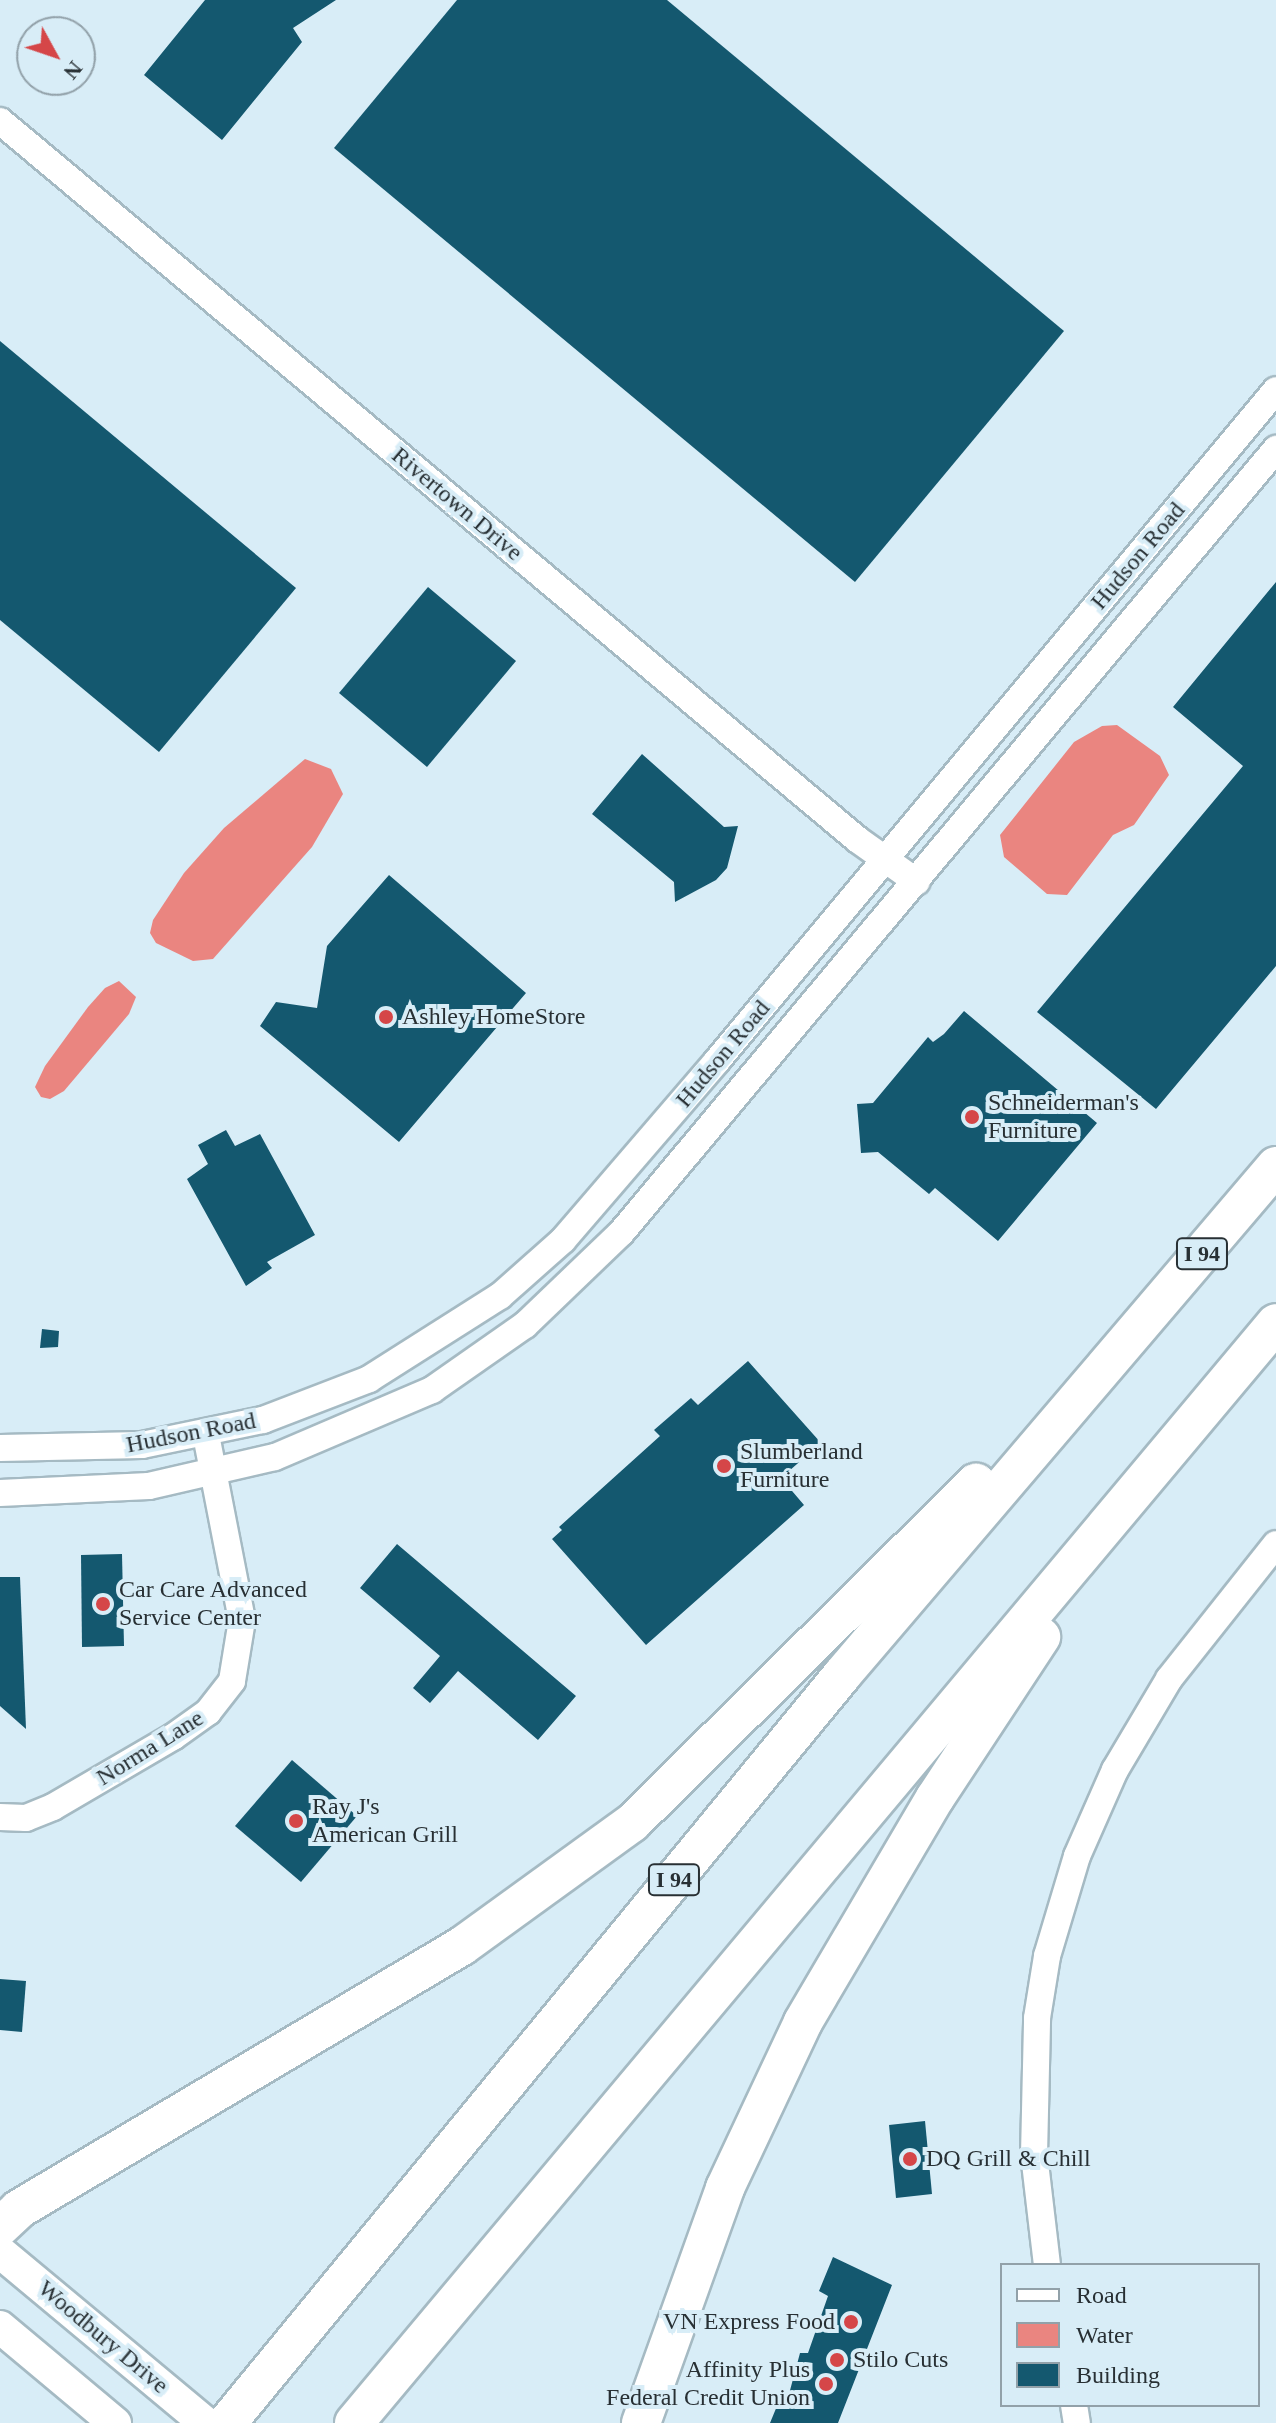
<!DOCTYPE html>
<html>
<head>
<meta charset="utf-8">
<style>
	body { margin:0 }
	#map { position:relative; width:1276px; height:2423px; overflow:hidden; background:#d8edf7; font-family:Georgia,serif }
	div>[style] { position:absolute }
	.water>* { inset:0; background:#ea8580 }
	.building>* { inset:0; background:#14586f }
	.roads { filter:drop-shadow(2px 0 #a5bac3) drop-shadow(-2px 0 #a5bac3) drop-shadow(0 2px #a5bac3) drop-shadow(0 -2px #a5bac3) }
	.minor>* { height:26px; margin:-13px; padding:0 13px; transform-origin:13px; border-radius:13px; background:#fff }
	.major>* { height:32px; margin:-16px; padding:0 16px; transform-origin:16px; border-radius:16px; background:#fff }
	.highway>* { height:38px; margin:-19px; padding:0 19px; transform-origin:19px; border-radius:19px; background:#fff }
	.dots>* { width:22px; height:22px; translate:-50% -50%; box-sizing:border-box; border:4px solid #d8edf7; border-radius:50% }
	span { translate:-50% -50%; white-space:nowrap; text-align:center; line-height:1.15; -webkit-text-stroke:8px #d8edf7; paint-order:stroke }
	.shield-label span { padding:2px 6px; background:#d8edf7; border:2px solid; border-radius:6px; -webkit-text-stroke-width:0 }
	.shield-label { font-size:22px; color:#283034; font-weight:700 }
	.street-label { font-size:24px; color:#283034 }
	.poi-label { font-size:24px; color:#283034 }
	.left { translate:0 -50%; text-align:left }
	.right { translate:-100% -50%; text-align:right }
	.legend { position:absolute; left:1000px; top:2263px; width:260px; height:144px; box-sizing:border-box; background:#d8edf7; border:2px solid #92a1a9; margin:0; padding:10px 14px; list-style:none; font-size:24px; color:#283034 }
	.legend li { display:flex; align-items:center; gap:16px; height:40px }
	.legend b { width:40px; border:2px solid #92a1a9 }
	.north { position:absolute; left:16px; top:16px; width:80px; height:80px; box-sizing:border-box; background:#d8edf7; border:2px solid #92a1a9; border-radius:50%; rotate:130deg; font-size:22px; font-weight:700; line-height:32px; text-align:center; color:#283034 }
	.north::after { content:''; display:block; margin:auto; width:28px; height:36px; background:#d54648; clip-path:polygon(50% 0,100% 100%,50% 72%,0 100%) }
</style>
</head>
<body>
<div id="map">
	<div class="water">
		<div style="clip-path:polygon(1117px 725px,1160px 756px,1169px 775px,1134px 825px,1113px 835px,1067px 895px,1047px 894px,1004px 857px,1000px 835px,1074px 742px,1102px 726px)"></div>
		<div style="clip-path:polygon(305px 759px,331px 769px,343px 794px,312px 847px,213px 959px,193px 961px,156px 943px,150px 933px,153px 920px,184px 873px,224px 828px)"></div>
		<div style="clip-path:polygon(119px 981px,136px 997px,129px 1014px,64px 1091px,50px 1099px,41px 1097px,35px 1087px,45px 1066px,88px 1007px,105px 988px)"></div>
	</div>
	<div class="building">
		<div style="clip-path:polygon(205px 0,336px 0,293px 28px,302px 42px,222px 140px,144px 75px)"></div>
		<div style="clip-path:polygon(457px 0,667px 0,1064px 331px,855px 582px,334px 148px)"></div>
		<div style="clip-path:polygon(0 341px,296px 588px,159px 752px,0 620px)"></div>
		<div style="clip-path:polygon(1276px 582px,1276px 966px,1156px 1109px,1037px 1012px,1243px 766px,1173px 707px)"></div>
		<div style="clip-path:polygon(428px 587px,516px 661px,427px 767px,339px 693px)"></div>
		<div style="clip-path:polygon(642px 754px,724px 827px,738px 826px,727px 868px,716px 880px,675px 902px,674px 882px,592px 814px)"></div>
		<div style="clip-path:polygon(389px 875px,526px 993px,399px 1142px,260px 1026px,276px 1002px,317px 1008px,327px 946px)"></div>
		<div style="clip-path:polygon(964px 1011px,1097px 1123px,998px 1241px,935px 1188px,929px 1194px,878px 1152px,861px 1153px,857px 1104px,873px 1103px,928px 1037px,933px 1042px,944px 1034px)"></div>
		<div style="clip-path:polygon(226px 1130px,235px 1146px,260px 1134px,315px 1235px,267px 1262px,272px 1268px,246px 1286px,187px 1179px,208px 1164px,198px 1145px)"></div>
		<div style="clip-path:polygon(42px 1329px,59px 1331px,58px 1347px,40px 1348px)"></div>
		<div style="clip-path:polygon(748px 1361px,821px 1443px,781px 1478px,804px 1505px,646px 1645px,552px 1539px,562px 1530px,559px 1527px,660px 1436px,654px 1430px,691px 1398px,698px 1405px)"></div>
		<div style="clip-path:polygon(397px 1544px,576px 1696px,538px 1740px,458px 1671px,430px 1703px,413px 1688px,440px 1656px,360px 1588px)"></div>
		<div style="clip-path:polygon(122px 1554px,124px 1646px,82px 1647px,81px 1555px)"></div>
		<div style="clip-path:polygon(0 1577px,20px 1577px,26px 1729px,0 1706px)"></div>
		<div style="clip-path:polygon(292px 1760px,357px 1816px,301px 1882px,235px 1826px)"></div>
		<div style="clip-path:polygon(0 1979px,26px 1981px,22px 2032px,0 2030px)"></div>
		<div style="clip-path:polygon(925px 2121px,932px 2194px,896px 2198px,889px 2125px)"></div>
		<div style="clip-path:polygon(833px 2257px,892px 2285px,838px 2423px,770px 2423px,777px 2406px,785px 2409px,800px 2353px,808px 2353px,828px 2296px,819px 2291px)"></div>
	</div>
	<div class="roads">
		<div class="minor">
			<div style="left:0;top:121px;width:1119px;rotate:39.96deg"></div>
			<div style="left:858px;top:840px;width:72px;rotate:35.4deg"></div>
			<div style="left:0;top:1448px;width:142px;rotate:-1.2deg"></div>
			<div style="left:142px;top:1445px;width:124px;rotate:-11.7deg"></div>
			<div style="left:263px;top:1420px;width:114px;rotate:-21.1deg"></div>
			<div style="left:369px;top:1379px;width:155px;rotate:-32.4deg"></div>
			<div style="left:500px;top:1296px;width:84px;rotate:-41.6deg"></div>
			<div style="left:563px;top:1240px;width:236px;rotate:-49.3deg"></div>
			<div style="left:717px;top:1061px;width:873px;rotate:-50.2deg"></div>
			<div style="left:0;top:1493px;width:149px;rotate:-2.7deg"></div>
			<div style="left:149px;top:1486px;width:129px;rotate:-13deg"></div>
			<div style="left:275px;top:1457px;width:171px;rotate:-23.1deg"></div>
			<div style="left:432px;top:1390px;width:113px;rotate:-35deg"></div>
			<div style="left:525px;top:1325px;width:133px;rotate:-43.8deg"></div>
			<div style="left:621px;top:1233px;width:1022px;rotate:-50.12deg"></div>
			<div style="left:0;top:1817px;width:26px;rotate:2deg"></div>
			<div style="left:26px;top:1818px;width:29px;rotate:-22deg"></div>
			<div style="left:53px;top:1807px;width:139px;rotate:-30.3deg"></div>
			<div style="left:173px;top:1737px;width:43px;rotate:-35.5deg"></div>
			<div style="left:208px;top:1712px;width:39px;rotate:-52deg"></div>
			<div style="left:232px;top:1681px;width:62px;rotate:-80.7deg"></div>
			<div style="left:242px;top:1620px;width:189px;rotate:-101deg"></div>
			<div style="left:1047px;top:2265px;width:111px;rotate:-96.7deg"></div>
			<div style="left:1034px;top:2155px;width:137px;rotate:-88.7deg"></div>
			<div style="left:1037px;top:2018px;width:63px;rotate:-80.8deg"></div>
			<div style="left:1047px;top:1956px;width:104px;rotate:-73.3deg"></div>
			<div style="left:1077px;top:1856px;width:94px;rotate:-66.2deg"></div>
			<div style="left:1115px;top:1770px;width:106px;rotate:-59.3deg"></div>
			<div style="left:1169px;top:1679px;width:172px;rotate:-51.6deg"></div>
			<div style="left:1074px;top:2405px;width:18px;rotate:81deg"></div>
		</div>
		<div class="major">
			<div style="left:0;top:2252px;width:267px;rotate:39.8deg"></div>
			<div style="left:0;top:2327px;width:150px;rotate:39.9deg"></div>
		</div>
		<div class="highway">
			<div style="left:0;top:2227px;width:26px;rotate:-43deg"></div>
			<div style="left:19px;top:2209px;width:515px;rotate:-30.7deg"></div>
			<div style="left:462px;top:1946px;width:210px;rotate:-35.9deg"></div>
			<div style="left:632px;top:1823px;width:484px;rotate:-44.7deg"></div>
			<div style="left:227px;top:2423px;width:968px;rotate:-50.57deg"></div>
			<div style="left:842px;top:1675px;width:669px;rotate:-49.55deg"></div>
			<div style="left:354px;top:2423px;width:1435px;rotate:-50.03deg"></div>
			<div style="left:641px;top:2423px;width:250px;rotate:-70.3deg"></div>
			<div style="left:725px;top:2188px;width:183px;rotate:-64.8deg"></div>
			<div style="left:803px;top:2022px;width:260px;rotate:-59.5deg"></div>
			<div style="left:935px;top:1798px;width:193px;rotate:-56.6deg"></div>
		</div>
	</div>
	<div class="dots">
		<div style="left:386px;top:1017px;background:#d54648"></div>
		<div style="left:972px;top:1117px;background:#d54648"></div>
		<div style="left:724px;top:1466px;background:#d54648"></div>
		<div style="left:103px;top:1604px;background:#d54648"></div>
		<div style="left:296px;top:1821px;background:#d54648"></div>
		<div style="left:910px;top:2159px;background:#d54648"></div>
		<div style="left:851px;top:2322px;background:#d54648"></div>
		<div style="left:837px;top:2360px;background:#d54648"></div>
		<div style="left:826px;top:2384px;background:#d54648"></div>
	</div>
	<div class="shield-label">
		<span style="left:1202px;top:1254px">I 94</span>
		<span style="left:674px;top:1880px">I 94</span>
	</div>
	<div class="street-label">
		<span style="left:457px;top:504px;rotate:40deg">Rivertown Drive</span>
		<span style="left:1138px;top:556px;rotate:-50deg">Hudson Road</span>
		<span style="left:723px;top:1054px;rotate:-50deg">Hudson Road</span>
		<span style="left:191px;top:1433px;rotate:-11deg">Hudson Road</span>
		<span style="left:150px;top:1748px;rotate:-32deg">Norma Lane</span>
		<span style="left:103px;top:2337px;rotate:40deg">Woodbury Drive</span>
	</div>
	<div class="poi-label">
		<span class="left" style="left:402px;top:1017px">Ashley HomeStore</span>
		<span class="left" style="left:988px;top:1117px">Schneiderman's<br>Furniture</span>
		<span class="left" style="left:740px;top:1466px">Slumberland<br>Furniture</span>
		<span class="left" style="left:119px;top:1604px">Car Care Advanced<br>Service Center</span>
		<span class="left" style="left:312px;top:1821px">Ray J's<br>American Grill</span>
		<span class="left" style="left:926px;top:2159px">DQ Grill &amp; Chill</span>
		<span class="right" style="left:835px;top:2322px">VN Express Food</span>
		<span class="left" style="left:853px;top:2360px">Stilo Cuts</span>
		<span class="right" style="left:810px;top:2384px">Affinity Plus<br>Federal Credit Union</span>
	</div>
	<ul class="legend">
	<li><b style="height:10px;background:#fff"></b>Road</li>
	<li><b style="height:22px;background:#ea8580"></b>Water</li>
	<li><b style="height:22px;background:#14586f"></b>Building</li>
	</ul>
	<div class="north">N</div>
</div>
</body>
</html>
